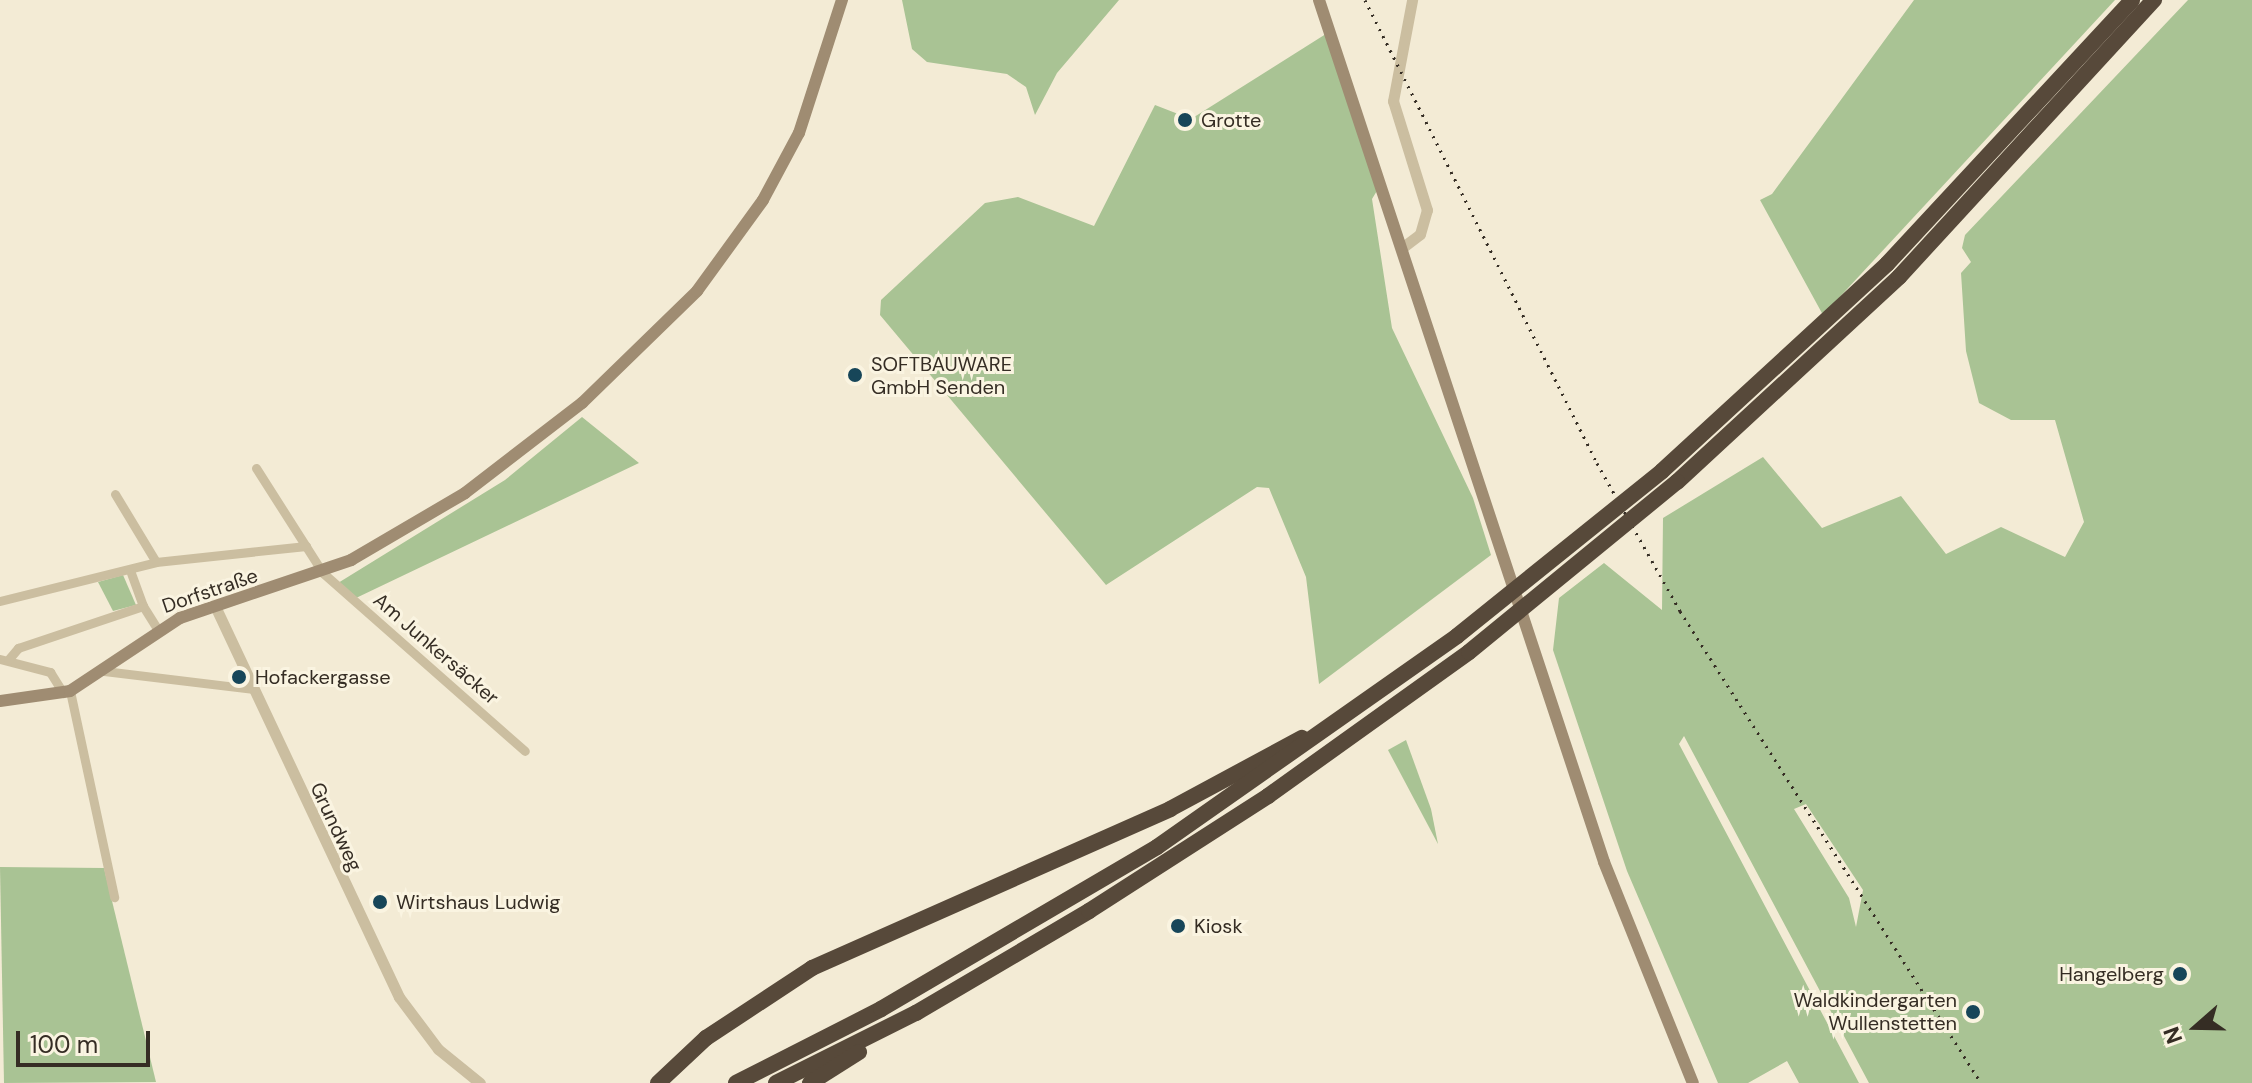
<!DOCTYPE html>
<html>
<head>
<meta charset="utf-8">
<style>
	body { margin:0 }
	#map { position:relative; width:2252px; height:1083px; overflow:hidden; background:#f3ebd5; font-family:"DM Sans",sans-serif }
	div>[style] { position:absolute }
	.green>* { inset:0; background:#a9c394 }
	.minor>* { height:9px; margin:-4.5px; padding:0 4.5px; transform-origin:4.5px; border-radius:4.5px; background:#cbbea0 }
	.tertiary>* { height:11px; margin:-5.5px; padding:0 5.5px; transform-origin:5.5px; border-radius:5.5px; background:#cbbea0 }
	.secondary>* { height:12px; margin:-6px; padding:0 6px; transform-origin:6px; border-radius:6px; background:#9f8c72 }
	.motorway>* { height:16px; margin:-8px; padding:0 8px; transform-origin:8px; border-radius:8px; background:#57493a }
	.rail>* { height:3px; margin-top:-1.5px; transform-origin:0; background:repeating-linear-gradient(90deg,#352d24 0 2px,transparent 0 8px) }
	.motorway-bridge>* { height:16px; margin:-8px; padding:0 8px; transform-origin:8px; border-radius:8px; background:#57493a }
	.dots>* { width:22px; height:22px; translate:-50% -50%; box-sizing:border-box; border:4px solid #faf4e1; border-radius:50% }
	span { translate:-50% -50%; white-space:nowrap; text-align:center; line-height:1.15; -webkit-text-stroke:6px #faf4e1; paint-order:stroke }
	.poi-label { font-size:20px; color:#352d24 }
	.left { translate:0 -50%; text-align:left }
	.right { translate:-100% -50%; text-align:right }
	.street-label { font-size:20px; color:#352d24 }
	.north { position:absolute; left:2156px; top:987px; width:80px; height:80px; -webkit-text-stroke:6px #faf4e1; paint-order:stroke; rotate:250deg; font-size:22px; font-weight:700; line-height:32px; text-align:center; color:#352d24 }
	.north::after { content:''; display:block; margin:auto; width:28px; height:36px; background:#352d24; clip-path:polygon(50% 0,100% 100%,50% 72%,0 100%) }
	.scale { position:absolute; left:16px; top:1031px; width:134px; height:36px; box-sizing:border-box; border:4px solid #352d24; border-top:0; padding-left:10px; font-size:24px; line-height:28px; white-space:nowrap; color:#352d24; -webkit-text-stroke:6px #faf4e1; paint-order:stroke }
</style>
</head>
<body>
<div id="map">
	<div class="green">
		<div style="clip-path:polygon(902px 0,1119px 0,1057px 73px,1035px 115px,1026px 87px,1007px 74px,927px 62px,912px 49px)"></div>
		<div style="clip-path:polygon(1914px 0,2115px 0,1823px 315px,1760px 200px,1772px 194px)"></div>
		<div style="clip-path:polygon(evenodd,2188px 0,2252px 0,2252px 1083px,1869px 1083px,1684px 736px,1679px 744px,1859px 1083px,1799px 1083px,1787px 1061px,1748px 1083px,1718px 1083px,1627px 871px,1553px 650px,1559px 598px,1604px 563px,1662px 610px,1663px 518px,1763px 457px,1822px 528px,1901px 496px,1946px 554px,2001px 527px,2065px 557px,2084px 522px,2055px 420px,2011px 420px,1979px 403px,1966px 351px,1961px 273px,1971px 262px,1962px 248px,1965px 235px,2188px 0,1806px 804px,1863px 890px,1856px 927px,1849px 898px,1794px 809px,1806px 804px)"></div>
		<div style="clip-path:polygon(1329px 32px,1381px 184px,1372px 199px,1392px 328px,1473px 498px,1491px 555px,1319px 684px,1306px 577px,1269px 488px,1257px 487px,1106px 585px,880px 315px,881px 300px,985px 203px,1018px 197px,1094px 226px,1155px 105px,1191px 119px)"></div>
		<div style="clip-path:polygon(582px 417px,639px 463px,356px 598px,338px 583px,505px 480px)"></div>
		<div style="clip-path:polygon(123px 575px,136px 605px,113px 611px,98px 582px)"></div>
		<div style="clip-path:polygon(1406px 740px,1431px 809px,1438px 844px,1388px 750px)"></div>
		<div style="clip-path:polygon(0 867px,104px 868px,156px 1082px,4px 1083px)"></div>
	</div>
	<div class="minor">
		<div style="left:256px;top:468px;width:125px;rotate:57.5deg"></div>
		<div style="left:323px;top:573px;width:269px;rotate:41.4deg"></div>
		<div style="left:115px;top:494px;width:79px;rotate:58.9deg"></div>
		<div style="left:131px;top:573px;width:35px;rotate:70deg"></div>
		<div style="left:0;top:601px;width:161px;rotate:-14deg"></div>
		<div style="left:156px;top:562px;width:151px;rotate:-6.1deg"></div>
		<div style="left:0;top:659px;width:52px;rotate:14.6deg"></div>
		<div style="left:50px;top:672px;width:25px;rotate:58deg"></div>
		<div style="left:8px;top:660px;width:16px;rotate:-50deg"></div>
		<div style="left:18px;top:648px;width:132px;rotate:-18.6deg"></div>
		<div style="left:143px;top:606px;width:28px;rotate:58deg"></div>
		<div style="left:104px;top:671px;width:149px;rotate:6.9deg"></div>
		<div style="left:70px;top:691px;width:211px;rotate:77.9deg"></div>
	</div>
	<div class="tertiary">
		<div style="left:1403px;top:247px;width:21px;rotate:-37deg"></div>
		<div style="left:1420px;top:234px;width:25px;rotate:-74deg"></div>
		<div style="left:1427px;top:210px;width:114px;rotate:-107.3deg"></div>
		<div style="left:1393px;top:101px;width:103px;rotate:-79.3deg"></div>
		<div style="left:215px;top:606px;width:432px;rotate:64.8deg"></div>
		<div style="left:399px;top:997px;width:65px;rotate:53.1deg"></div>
		<div style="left:438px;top:1049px;width:54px;rotate:39deg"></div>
	</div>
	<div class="secondary">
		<div style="left:1319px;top:0;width:908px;rotate:71.7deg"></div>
		<div style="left:1604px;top:862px;width:238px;rotate:68.1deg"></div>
		<div style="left:0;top:701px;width:71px;rotate:-8.1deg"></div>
		<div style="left:70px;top:691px;width:132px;rotate:-33.6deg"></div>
		<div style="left:180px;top:618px;width:181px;rotate:-18.7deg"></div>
		<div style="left:351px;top:560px;width:132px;rotate:-30.4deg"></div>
		<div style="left:465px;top:493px;width:148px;rotate:-37.6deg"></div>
		<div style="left:582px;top:403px;width:161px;rotate:-44.2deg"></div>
		<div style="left:697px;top:291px;width:112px;rotate:-54deg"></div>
		<div style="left:763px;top:200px;width:76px;rotate:-61.8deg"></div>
		<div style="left:799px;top:133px;width:140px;rotate:-72.1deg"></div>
	</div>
	<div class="motorway">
		<div style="left:1662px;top:471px;width:306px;rotate:-42.6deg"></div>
		<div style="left:1887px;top:264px;width:360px;rotate:-47.1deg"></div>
		<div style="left:1677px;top:482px;width:302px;rotate:-42.7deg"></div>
		<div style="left:1899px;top:277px;width:377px;rotate:-47.4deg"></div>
		<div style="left:658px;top:1083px;width:66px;rotate:-43.2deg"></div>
		<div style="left:706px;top:1038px;width:127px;rotate:-33.4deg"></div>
		<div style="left:812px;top:968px;width:392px;rotate:-23.9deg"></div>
		<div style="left:1170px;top:809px;width:150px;rotate:-28.3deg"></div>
		<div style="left:736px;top:1083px;width:163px;rotate:-27deg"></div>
		<div style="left:881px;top:1009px;width:320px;rotate:-30.4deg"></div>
		<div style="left:1157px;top:847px;width:367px;rotate:-35.1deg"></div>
		<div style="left:776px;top:1083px;width:157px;rotate:-26.6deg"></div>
		<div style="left:916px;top:1013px;width:201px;rotate:-30.5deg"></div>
		<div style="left:1089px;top:911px;width:213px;rotate:-32.7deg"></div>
		<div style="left:1268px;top:796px;width:247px;rotate:-35.6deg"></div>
		<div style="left:810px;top:1083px;width:58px;rotate:-32.3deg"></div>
	</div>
	<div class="rail">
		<div style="left:1365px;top:0;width:518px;rotate:63.39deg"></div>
		<div style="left:1597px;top:463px;width:170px;rotate:60.7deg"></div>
		<div style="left:1680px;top:611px;width:560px;rotate:57.47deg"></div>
	</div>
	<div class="motorway-bridge">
		<div style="left:1457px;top:636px;width:263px;rotate:-38.8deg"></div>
		<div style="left:1469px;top:652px;width:269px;rotate:-39.3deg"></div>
	</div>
	<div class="dots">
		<div style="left:1185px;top:120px;background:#174659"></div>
		<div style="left:855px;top:375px;background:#174659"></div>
		<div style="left:239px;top:677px;background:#174659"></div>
		<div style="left:380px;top:902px;background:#174659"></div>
		<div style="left:1178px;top:926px;background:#174659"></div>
		<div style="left:2180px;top:974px;background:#174659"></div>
		<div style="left:1973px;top:1012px;background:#174659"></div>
	</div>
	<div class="poi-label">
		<span class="left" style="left:1201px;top:120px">Grotte</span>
		<span class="left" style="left:871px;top:376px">SOFTBAUWARE<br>GmbH Senden</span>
		<span class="left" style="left:255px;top:677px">Hofackergasse</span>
		<span class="left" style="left:396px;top:902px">Wirtshaus Ludwig</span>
		<span class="left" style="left:1194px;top:926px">Kiosk</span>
		<span class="right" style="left:2164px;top:974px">Hangelberg</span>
		<span class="right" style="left:1957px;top:1012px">Waldkindergarten<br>Wullenstetten</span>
	</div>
	<div class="street-label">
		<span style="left:210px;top:591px;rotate:-19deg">Dorfstraße</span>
		<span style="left:436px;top:649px;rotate:41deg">Am Junkersäcker</span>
		<span style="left:336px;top:827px;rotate:65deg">Grundweg</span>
	</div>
	<div class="north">N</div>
	<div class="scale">100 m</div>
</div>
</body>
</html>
